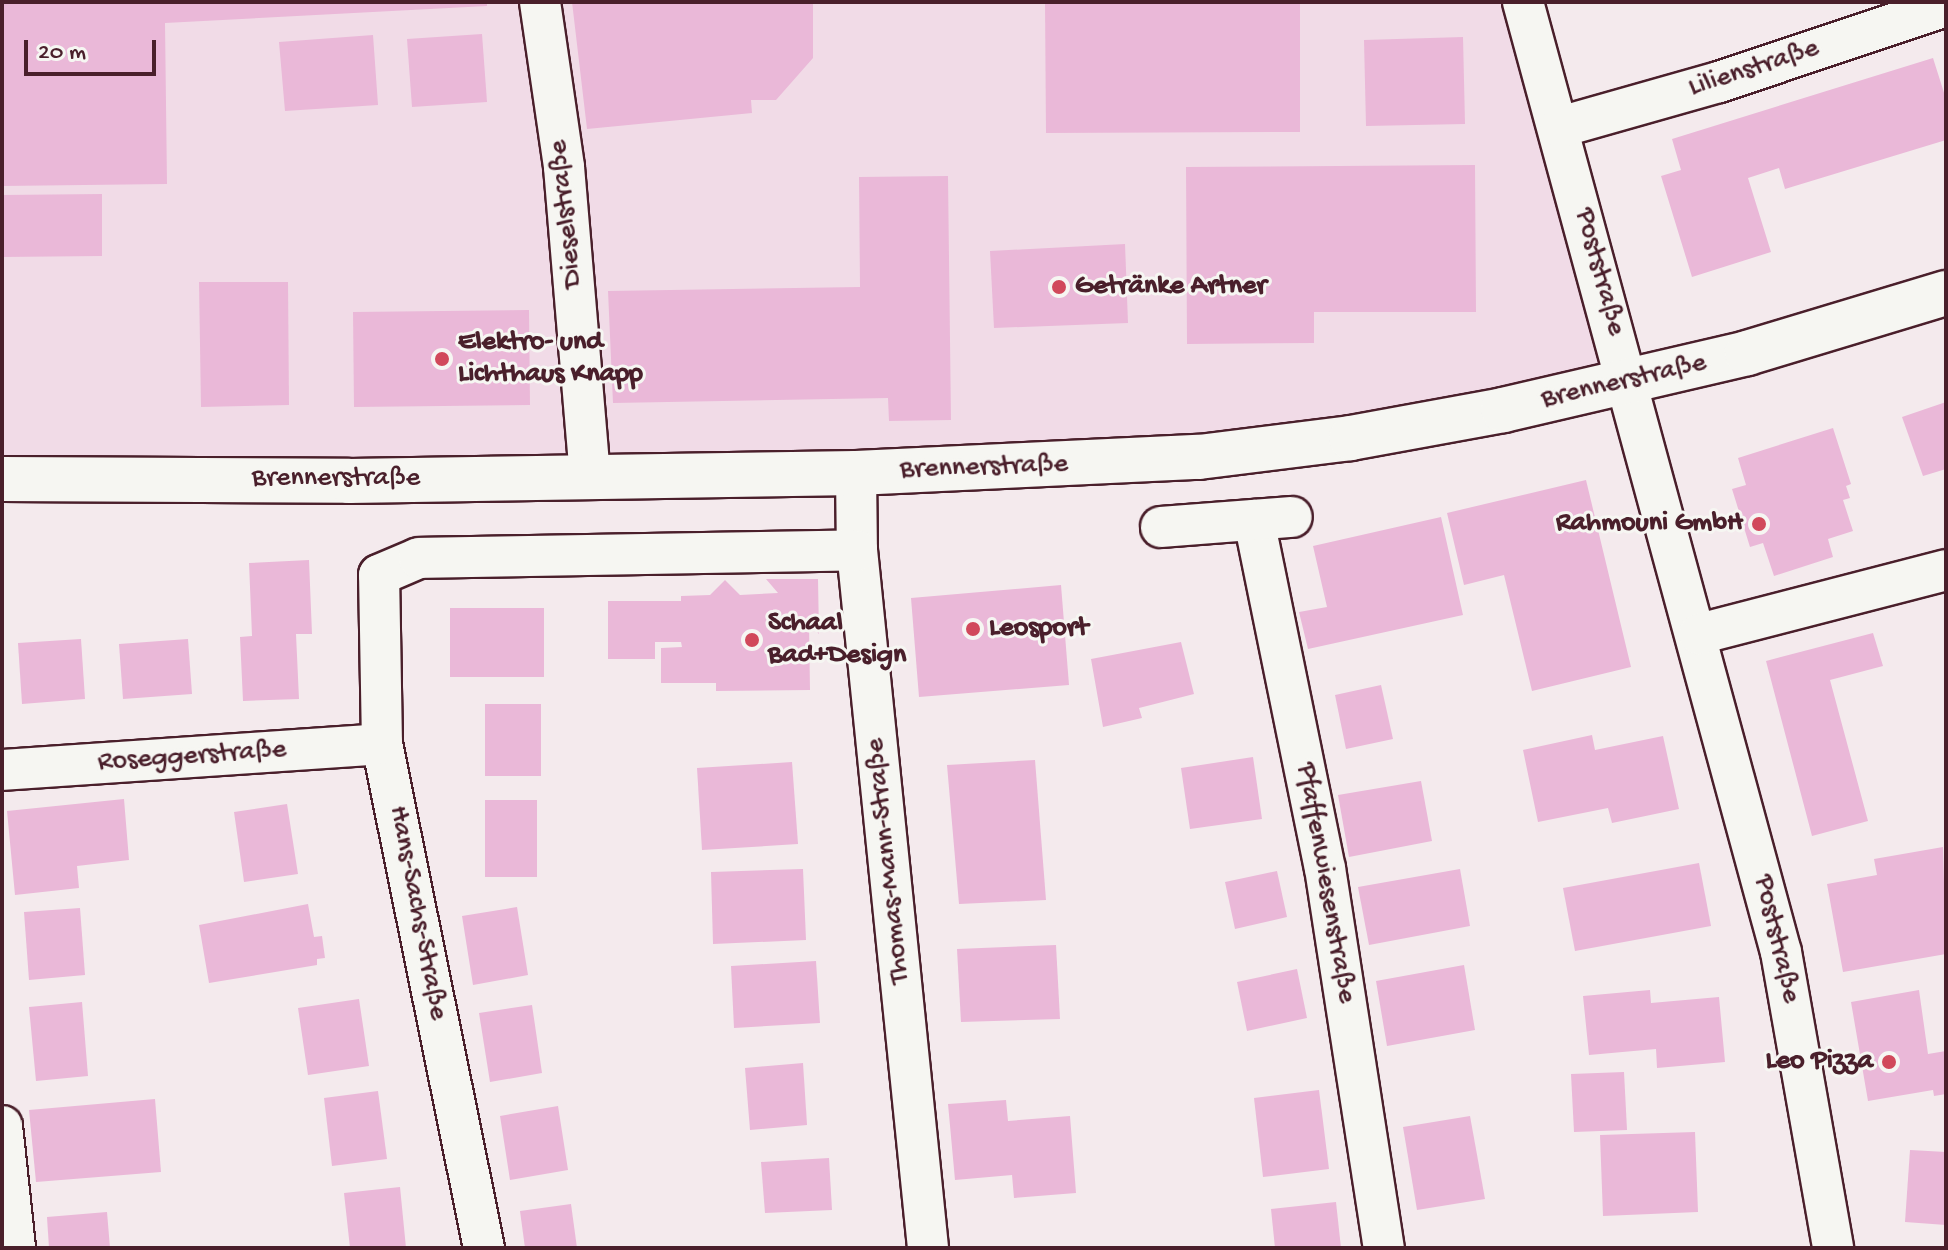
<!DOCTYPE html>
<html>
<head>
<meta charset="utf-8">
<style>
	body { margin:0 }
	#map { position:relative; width:1948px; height:1250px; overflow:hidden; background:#f4eaed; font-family:"Gochi Hand",sans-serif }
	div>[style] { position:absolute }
	.built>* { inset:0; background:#f1dbe7 }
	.building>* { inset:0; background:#eab8d8 }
	.roads { filter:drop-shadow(2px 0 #4a1f2b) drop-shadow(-2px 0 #4a1f2b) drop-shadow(0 2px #4a1f2b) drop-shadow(0 -2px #4a1f2b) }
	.minor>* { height:40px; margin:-20px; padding:0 20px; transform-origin:20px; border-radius:20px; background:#f6f6f2 }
	.secondary>* { height:44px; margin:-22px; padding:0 22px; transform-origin:22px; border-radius:22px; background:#f6f6f2 }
	.dots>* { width:22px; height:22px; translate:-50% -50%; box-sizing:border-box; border:4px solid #f6f6f2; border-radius:50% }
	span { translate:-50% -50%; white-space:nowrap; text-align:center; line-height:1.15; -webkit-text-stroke:6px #f6f6f2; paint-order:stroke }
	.street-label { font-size:28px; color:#4a1f2b }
	.poi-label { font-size:28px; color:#4a1f2b; font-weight:700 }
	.left { translate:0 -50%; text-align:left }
	.right { translate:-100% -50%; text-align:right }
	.frame { position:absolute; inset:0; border:4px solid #4a1f2b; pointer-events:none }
	.scale { position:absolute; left:24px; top:40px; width:132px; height:36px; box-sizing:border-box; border:4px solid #4a1f2b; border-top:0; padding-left:10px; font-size:24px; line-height:28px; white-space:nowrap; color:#4a1f2b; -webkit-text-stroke:6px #f6f6f2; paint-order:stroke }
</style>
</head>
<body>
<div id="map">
	<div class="built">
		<div style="clip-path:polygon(2px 2px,1523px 2px,1629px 381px,1351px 438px,2px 479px)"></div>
	</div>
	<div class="building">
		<div style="clip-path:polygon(2px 2px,487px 2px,487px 6px,165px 23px,167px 184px,2px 186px)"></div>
		<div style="clip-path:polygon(572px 2px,813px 2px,813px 58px,776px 100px,751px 100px,752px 113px,587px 129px)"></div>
		<div style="clip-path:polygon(1045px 2px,1300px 2px,1300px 132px,1046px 133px)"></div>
		<div style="clip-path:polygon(482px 34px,487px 102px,412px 107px,407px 39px)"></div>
		<div style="clip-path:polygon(373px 35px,378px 105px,285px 111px,279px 42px)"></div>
		<div style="clip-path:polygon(1463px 37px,1465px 124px,1366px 126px,1364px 40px)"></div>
		<div style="clip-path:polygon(1933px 58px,1946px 99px,1946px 140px,1785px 189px,1779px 168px,1748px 178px,1771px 252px,1692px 277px,1661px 176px,1681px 170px,1672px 139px)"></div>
		<div style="clip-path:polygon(1475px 165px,1476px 312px,1314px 312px,1314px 343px,1187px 344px,1186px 167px)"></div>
		<div style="clip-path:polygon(948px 176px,951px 420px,889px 421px,888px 398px,613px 403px,608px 291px,860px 287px,859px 177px)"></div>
		<div style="clip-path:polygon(102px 194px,102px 256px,2px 257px,2px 195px)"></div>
		<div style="clip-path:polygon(1125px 244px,1128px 323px,994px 328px,990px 251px)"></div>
		<div style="clip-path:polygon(199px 282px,288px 282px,289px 405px,201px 407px)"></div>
		<div style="clip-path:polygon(529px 310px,530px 405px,354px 407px,353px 312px)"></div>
		<div style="clip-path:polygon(1946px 402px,1946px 469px,1923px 476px,1902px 417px)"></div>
		<div style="clip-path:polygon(1833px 428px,1851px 484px,1846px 486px,1850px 498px,1843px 500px,1853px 531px,1828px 539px,1833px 557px,1774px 576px,1763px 543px,1750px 547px,1732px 489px,1746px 485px,1738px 458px)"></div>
		<div style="clip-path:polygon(1586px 480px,1631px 667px,1532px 691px,1504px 575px,1464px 585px,1447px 513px)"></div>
		<div style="clip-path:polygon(1441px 517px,1463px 615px,1308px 649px,1299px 612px,1327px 607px,1313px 546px)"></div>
		<div style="clip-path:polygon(309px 560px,312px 634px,296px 634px,299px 699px,243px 701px,240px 637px,252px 636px,249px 563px)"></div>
		<div style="clip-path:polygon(766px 579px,818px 579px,819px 634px,809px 623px,810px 690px,716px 691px,716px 683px,661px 683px,661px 648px,682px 647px,681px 642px,655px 642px,655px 659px,608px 659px,608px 601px,681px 601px,681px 596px,710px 595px,725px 580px,740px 595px,778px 593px)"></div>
		<div style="clip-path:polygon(1061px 585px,1069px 685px,919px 697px,911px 598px)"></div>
		<div style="clip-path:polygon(450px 608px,544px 608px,544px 677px,450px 677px)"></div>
		<div style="clip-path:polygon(1873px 633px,1883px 666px,1830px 680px,1868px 821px,1812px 836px,1766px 661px)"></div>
		<div style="clip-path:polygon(81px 639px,85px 699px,22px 704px,18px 643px)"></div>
		<div style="clip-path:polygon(188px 639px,192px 694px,123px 699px,119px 644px)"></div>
		<div style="clip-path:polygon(1181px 642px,1194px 694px,1139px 708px,1142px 718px,1103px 727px,1091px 659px)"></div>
		<div style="clip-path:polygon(1381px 685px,1393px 739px,1346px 749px,1335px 695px)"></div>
		<div style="clip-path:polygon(485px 704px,541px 704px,541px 776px,485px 776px)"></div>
		<div style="clip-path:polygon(1592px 735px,1595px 750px,1663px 736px,1679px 809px,1612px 823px,1608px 808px,1538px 822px,1523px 750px)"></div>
		<div style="clip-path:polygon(1253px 757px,1262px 819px,1190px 829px,1181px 768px)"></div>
		<div style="clip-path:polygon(1035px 760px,1046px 900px,959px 904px,947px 765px)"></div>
		<div style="clip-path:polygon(792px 762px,798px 844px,702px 850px,697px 768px)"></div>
		<div style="clip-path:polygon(1421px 781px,1432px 841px,1349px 857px,1338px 795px)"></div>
		<div style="clip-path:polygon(124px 799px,129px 860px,77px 866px,79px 888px,15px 895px,7px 811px)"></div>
		<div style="clip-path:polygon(485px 800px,537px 800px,537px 877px,485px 877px)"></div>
		<div style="clip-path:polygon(287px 804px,298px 874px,244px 882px,234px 812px)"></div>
		<div style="clip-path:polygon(1943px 847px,1946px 954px,1843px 972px,1827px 884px,1877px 875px,1874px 859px)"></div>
		<div style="clip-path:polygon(1699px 863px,1711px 926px,1575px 951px,1563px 888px)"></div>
		<div style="clip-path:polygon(803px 869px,806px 940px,713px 944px,711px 872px)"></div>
		<div style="clip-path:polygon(1460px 869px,1470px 926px,1369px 945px,1358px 887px)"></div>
		<div style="clip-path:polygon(1277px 871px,1287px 917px,1235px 929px,1225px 882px)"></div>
		<div style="clip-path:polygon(308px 904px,314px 937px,322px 936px,325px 958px,317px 959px,317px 965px,209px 983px,199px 925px)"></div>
		<div style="clip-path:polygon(517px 907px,528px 975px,473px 985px,462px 916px)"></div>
		<div style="clip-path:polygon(80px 908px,85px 975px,29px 980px,24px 912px)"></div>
		<div style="clip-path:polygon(1056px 945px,1060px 1019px,961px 1022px,957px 949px)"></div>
		<div style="clip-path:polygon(816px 961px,820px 1023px,734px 1028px,731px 966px)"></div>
		<div style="clip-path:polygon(1464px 965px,1475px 1030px,1387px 1046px,1376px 981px)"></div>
		<div style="clip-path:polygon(1297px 969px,1307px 1018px,1247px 1031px,1237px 982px)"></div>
		<div style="clip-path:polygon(1650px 990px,1651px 1003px,1719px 997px,1725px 1062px,1657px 1068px,1656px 1049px,1589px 1055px,1583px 996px)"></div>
		<div style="clip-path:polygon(1919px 990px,1928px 1054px,1946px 1051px,1946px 1094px,1934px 1096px,1933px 1090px,1868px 1101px,1851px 1002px)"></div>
		<div style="clip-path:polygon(359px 999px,369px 1066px,308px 1075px,298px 1008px)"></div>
		<div style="clip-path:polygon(82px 1002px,88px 1076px,36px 1081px,29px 1007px)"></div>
		<div style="clip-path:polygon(532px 1005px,542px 1073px,490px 1082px,479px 1013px)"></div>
		<div style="clip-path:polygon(803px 1063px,807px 1125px,750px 1130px,745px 1068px)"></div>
		<div style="clip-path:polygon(1624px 1072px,1627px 1130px,1574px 1132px,1571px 1074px)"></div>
		<div style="clip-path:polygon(1319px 1090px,1329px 1169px,1263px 1177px,1254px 1098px)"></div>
		<div style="clip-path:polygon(378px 1091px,387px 1159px,332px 1166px,324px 1098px)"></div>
		<div style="clip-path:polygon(155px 1099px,161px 1172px,36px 1182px,29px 1110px)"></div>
		<div style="clip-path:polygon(1006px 1100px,1008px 1121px,1070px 1116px,1076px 1193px,1014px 1198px,1012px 1175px,955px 1180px,948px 1104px)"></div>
		<div style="clip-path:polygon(558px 1106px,568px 1170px,510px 1180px,500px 1116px)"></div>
		<div style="clip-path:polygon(1470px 1116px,1485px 1199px,1417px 1210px,1403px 1127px)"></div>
		<div style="clip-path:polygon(1695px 1132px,1698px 1212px,1603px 1216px,1600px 1135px)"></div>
		<div style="clip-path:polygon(1910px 1150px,1946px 1152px,1946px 1225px,1905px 1222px)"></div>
		<div style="clip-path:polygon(829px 1158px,832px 1210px,765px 1213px,761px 1162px)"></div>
		<div style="clip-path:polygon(400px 1187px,406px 1248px,350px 1248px,344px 1193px)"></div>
		<div style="clip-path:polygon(1336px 1202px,1341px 1248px,1275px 1248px,1271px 1209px)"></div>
		<div style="clip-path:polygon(571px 1204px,577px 1248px,525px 1248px,520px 1211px)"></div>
		<div style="clip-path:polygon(107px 1212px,110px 1248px,49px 1248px,47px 1217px)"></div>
	</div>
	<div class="roads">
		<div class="minor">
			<div style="left:540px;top:2px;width:167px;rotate:81.7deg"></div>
			<div style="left:564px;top:167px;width:310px;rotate:85.2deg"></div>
			<div style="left:1523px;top:2px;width:984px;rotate:74.81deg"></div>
			<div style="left:1781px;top:952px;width:301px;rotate:80deg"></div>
			<div style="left:1560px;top:127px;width:165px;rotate:-15.8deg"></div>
			<div style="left:1719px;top:82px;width:239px;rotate:-18.5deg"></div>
			<div style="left:856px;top:473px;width:77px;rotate:89.3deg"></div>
			<div style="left:857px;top:550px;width:702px;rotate:84.19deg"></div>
			<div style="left:1254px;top:520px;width:355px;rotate:78.5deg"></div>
			<div style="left:1325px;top:868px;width:385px;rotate:81.2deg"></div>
			<div style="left:1161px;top:527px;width:131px;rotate:-4.4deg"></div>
			<div style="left:1699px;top:634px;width:255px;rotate:-14.5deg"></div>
			<div style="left:2px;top:770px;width:381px;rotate:-3.9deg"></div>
			<div style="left:2px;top:1126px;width:123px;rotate:83.9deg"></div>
			<div style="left:484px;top:1248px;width:514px;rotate:-101.44deg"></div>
			<div style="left:382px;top:744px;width:169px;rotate:-91deg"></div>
			<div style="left:379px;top:575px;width:43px;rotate:-23deg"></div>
			<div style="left:419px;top:558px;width:438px;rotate:-1deg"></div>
		</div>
		<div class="secondary">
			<div style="left:2px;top:479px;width:347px;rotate:0.3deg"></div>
			<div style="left:349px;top:481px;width:507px;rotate:-0.9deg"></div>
			<div style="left:856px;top:473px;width:343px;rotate:-2.7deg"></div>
			<div style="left:1199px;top:457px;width:153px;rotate:-7.1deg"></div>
			<div style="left:1351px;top:438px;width:155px;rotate:-10.4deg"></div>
			<div style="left:1503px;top:410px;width:251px;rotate:-13.1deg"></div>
			<div style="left:1747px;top:353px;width:208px;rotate:-16.8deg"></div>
		</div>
	</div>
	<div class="dots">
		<div style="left:1059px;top:287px;background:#d1495b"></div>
		<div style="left:442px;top:359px;background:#d1495b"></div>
		<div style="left:1759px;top:524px;background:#d1495b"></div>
		<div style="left:973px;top:629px;background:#d1495b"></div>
		<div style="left:752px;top:640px;background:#d1495b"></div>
		<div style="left:1889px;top:1062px;background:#d1495b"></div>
	</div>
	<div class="street-label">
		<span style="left:1754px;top:69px;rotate:-18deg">Lilienstraße</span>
		<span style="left:567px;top:214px;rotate:-96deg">Dieselstraße</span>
		<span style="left:1599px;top:272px;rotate:75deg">Poststraße</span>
		<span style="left:1624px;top:382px;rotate:-13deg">Brennerstraße</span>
		<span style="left:984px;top:468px;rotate:-2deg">Brennerstraße</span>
		<span style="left:336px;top:479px">Brennerstraße</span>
		<span style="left:192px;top:757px;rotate:-4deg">Roseggerstraße</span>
		<span style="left:889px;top:861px;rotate:-96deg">Thomas-Mann-Straße</span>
		<span style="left:1325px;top:883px;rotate:80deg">Pfaffenwiesenstraße</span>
		<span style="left:417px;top:913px;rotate:79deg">Hans-Sachs-Straße</span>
		<span style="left:1776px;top:939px;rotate:77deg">Poststraße</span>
	</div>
	<div class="poi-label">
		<span class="left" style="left:1075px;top:287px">Getränke Artner</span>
		<span class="left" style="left:458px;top:359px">Elektro- und<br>Lichthaus Knapp</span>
		<span class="right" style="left:1743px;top:524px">Rahmouni GmbH</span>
		<span class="left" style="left:768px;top:640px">Schaal<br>Bad+Design</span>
		<span class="left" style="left:989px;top:629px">Leosport</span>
		<span class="right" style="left:1873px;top:1062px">Leo Pizza</span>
	</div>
	<div class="frame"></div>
	<div class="scale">20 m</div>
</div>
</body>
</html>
